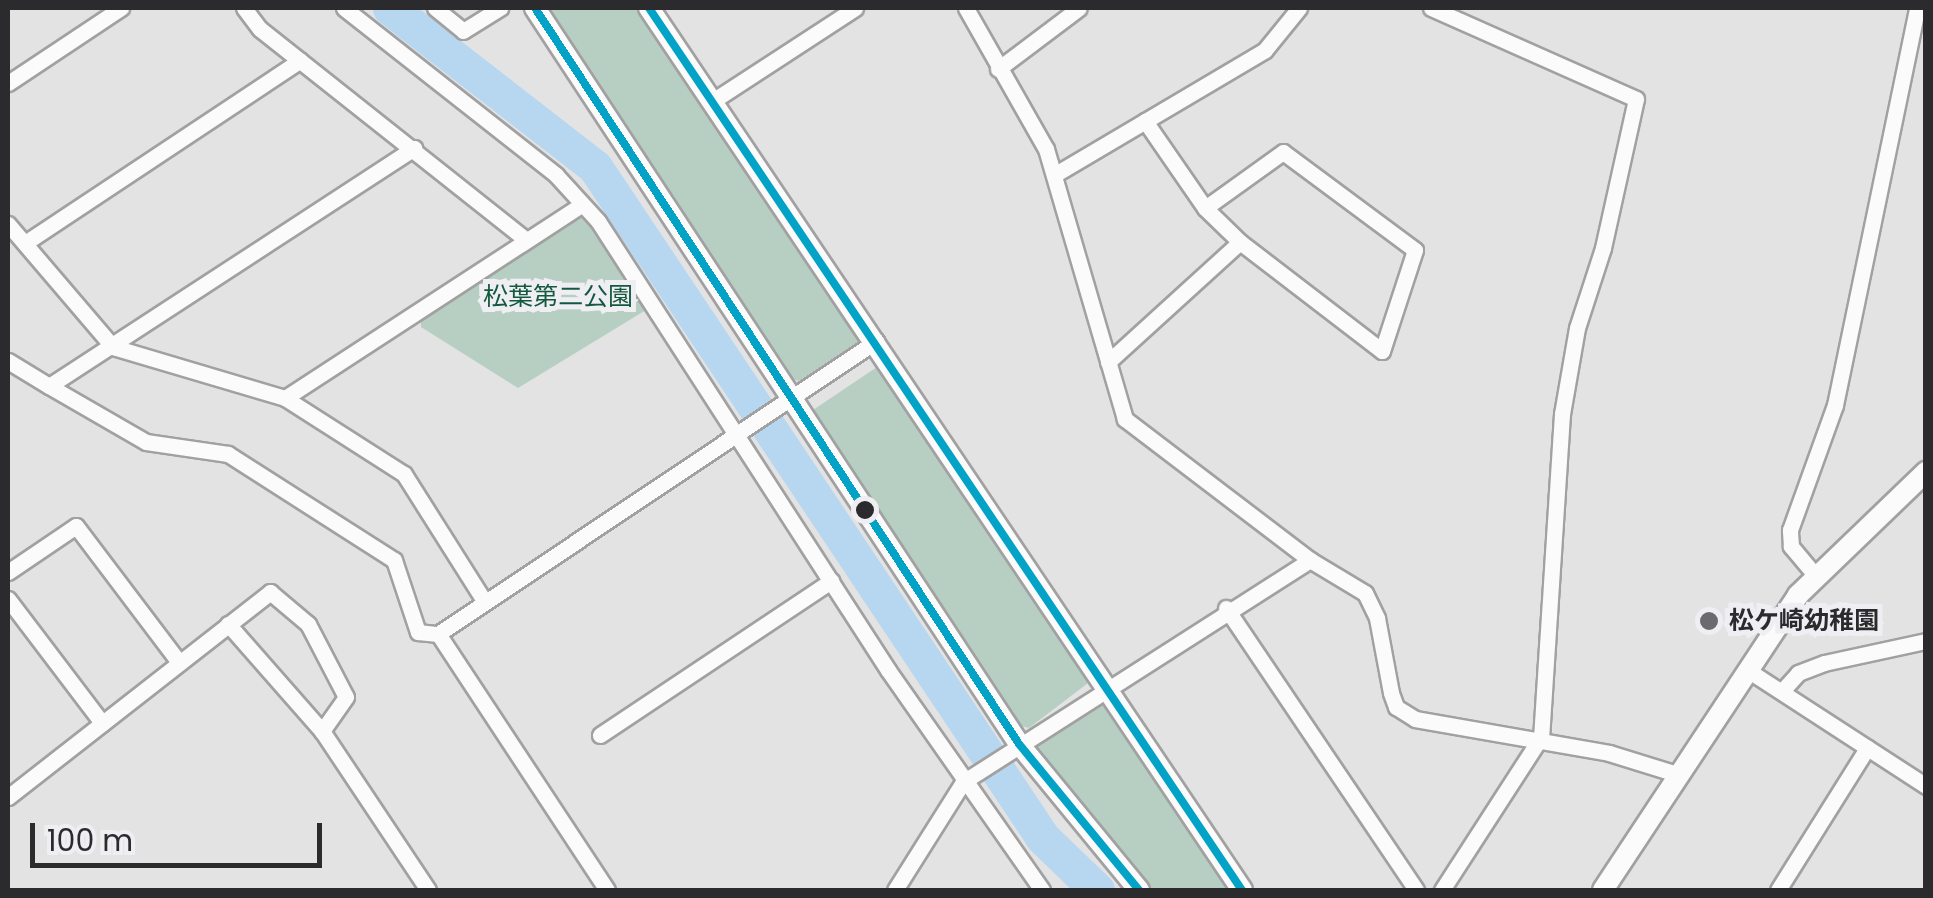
<!DOCTYPE html>
<html>
<head>
<meta charset="utf-8">
<style>
	body { margin:0 }
	#map { position:relative; width:1933px; height:898px; overflow:hidden; background:#e3e3e4; font-family:Poppins,"Noto Sans JP",sans-serif }
	div>[style] { position:absolute }
	.green>* { inset:0; background:#b7cfc2 }
	.river>* { height:35px; margin:-17.5px; padding:0 17.5px; transform-origin:17.5px; border-radius:17.5px; background:#b7d7f1 }
	.roads { filter:drop-shadow(2px 0 #a1a1a2) drop-shadow(-2px 0 #a1a1a2) drop-shadow(0 2px #a1a1a2) drop-shadow(0 -2px #a1a1a2) }
	.minor>* { height:15px; margin:-7.5px; padding:0 7.5px; transform-origin:7.5px; border-radius:7.5px; background:#fbfbfb }
	.tertiary>* { height:20px; margin:-10px; padding:0 10px; transform-origin:10px; border-radius:10px; background:#fbfbfb }
	.bus-1>* { height:8px; margin:-4px; padding:0 4px; transform-origin:4px; border-radius:4px; background:#02a3c6 }
	.dots>* { width:28px; height:28px; translate:-50% -50%; box-sizing:border-box; border:5px solid #efeff3; border-radius:50% }
	span { translate:-50% -50%; white-space:nowrap; text-align:center; line-height:1.15; -webkit-text-stroke:10px #efeff3; paint-order:stroke }
	.park-label { font-size:25px; color:#14593e }
	.poi-label { font-size:25px; color:#2b2b2d; font-weight:700 }
	.left { translate:0 -50%; text-align:left }
	.frame { position:absolute; inset:0; border:10px solid #2b2b2d; pointer-events:none }
	.scale { position:absolute; left:30px; top:823px; width:292px; height:45px; box-sizing:border-box; border:5px solid #2b2b2d; border-top:0; padding-left:12px; font-size:30px; line-height:35px; white-space:nowrap; color:#2b2b2d; -webkit-text-stroke:8px #efeff3; paint-order:stroke }
</style>
</head>
<body>
<div id="map">
	<div class="green">
		<div style="clip-path:polygon(546px 8px,640px 8px,859px 334px,858px 342px,799px 381px,792px 379px)"></div>
		<div style="clip-path:polygon(582px 213px,646px 310px,518px 388px,421px 327px,421px 319px)"></div>
		<div style="clip-path:polygon(880px 365px,1092px 680px,1029px 728px,1021px 726px,813px 410px)"></div>
		<div style="clip-path:polygon(1100px 703px,1108px 704px,1234px 890px,1151px 890px,1098px 834px,1037px 751px,1039px 743px)"></div>
	</div>
	<div class="river">
		<div style="left:390px;top:8px;width:259px;rotate:37.8deg"></div>
		<div style="left:595px;top:167px;width:807px;rotate:56.27deg"></div>
		<div style="left:1043px;top:838px;width:75px;rotate:43.9deg"></div>
	</div>
	<div class="roads">
		<div class="minor">
			<div style="left:244px;top:8px;width:26px;rotate:53deg"></div>
			<div style="left:260px;top:29px;width:340px;rotate:38.4deg"></div>
			<div style="left:344px;top:8px;width:270px;rotate:38.2deg"></div>
			<div style="left:556px;top:175px;width:62px;rotate:47.6deg"></div>
			<div style="left:598px;top:221px;width:535px;rotate:57.14deg"></div>
			<div style="left:888px;top:670px;width:269px;rotate:55deg"></div>
			<div style="left:435px;top:8px;width:36px;rotate:39deg"></div>
			<div style="left:463px;top:31px;width:44px;rotate:-31.9deg"></div>
			<div style="left:1431px;top:8px;width:224px;rotate:23.9deg"></div>
			<div style="left:1636px;top:99px;width:153px;rotate:102.5deg"></div>
			<div style="left:1603px;top:248px;width:84px;rotate:108deg"></div>
			<div style="left:1577px;top:328px;width:87px;rotate:99.9deg"></div>
			<div style="left:1562px;top:414px;width:327px;rotate:93.7deg"></div>
			<div style="left:998px;top:69px;width:101px;rotate:-37deg"></div>
			<div style="left:8px;top:83px;width:136px;rotate:-33.6deg"></div>
			<div style="left:711px;top:102px;width:172px;rotate:-33.1deg"></div>
			<div style="left:1145px;top:121px;width:106px;rotate:55.4deg"></div>
			<div style="left:1205px;top:208px;width:49px;rotate:44.2deg"></div>
			<div style="left:1054px;top:175px;width:245px;rotate:-30.6deg"></div>
			<div style="left:1265px;top:50px;width:54px;rotate:-51deg"></div>
			<div style="left:8px;top:224px;width:162px;rotate:49.5deg"></div>
			<div style="left:113px;top:347px;width:179px;rotate:16.5deg"></div>
			<div style="left:285px;top:398px;width:141px;rotate:32.6deg"></div>
			<div style="left:404px;top:474px;width:151px;rotate:57.7deg"></div>
			<div style="left:25px;top:243px;width:330px;rotate:-33.6deg"></div>
			<div style="left:8px;top:361px;width:48px;rotate:31.4deg"></div>
			<div style="left:49px;top:386px;width:436px;rotate:-33.1deg"></div>
			<div style="left:1108px;top:362px;width:178px;rotate:-42.3deg"></div>
			<div style="left:1240px;top:242px;width:179px;rotate:37.5deg"></div>
			<div style="left:1382px;top:351px;width:106px;rotate:-71.9deg"></div>
			<div style="left:1415px;top:250px;width:164px;rotate:-143.4deg"></div>
			<div style="left:1283px;top:152px;width:96px;rotate:144.3deg"></div>
			<div style="left:49px;top:386px;width:112px;rotate:30deg"></div>
			<div style="left:146px;top:442px;width:83px;rotate:8.3deg"></div>
			<div style="left:228px;top:454px;width:197px;rotate:32.6deg"></div>
			<div style="left:394px;top:560px;width:76px;rotate:71.6deg"></div>
			<div style="left:418px;top:632px;width:20px;rotate:6deg"></div>
			<div style="left:285px;top:398px;width:353px;rotate:-33.1deg"></div>
			<div style="left:1310px;top:560px;width:64px;rotate:31deg"></div>
			<div style="left:1365px;top:593px;width:28px;rotate:64deg"></div>
			<div style="left:1377px;top:618px;width:76px;rotate:79.4deg"></div>
			<div style="left:1391px;top:693px;width:15px;rotate:70deg"></div>
			<div style="left:1396px;top:707px;width:22px;rotate:32deg"></div>
			<div style="left:1415px;top:719px;width:197px;rotate:9.9deg"></div>
			<div style="left:1609px;top:753px;width:71px;rotate:17.2deg"></div>
			<div style="left:8px;top:572px;width:82px;rotate:-34.1deg"></div>
			<div style="left:76px;top:526px;width:171px;rotate:52.9deg"></div>
			<div style="left:1815px;top:575px;width:38px;rotate:-130deg"></div>
			<div style="left:1791px;top:546px;width:16px;rotate:-94deg"></div>
			<div style="left:1790px;top:530px;width:133px;rotate:-70.2deg"></div>
			<div style="left:1835px;top:405px;width:405px;rotate:-78.3deg"></div>
			<div style="left:8px;top:599px;width:156px;rotate:52.8deg"></div>
			<div style="left:1226px;top:608px;width:340px;rotate:56deg"></div>
			<div style="left:228px;top:624px;width:142px;rotate:48.7deg"></div>
			<div style="left:322px;top:731px;width:191px;rotate:56.3deg"></div>
			<div style="left:1746px;top:669px;width:215px;rotate:33deg"></div>
			<div style="left:1782px;top:691px;width:24px;rotate:-48deg"></div>
			<div style="left:1798px;top:673px;width:28px;rotate:-21deg"></div>
			<div style="left:1824px;top:663px;width:104px;rotate:-12.2deg"></div>
			<div style="left:600px;top:735px;width:278px;rotate:-33.7deg"></div>
			<div style="left:8px;top:797px;width:333px;rotate:-38deg"></div>
			<div style="left:270px;top:592px;width:50px;rotate:40.1deg"></div>
			<div style="left:308px;top:624px;width:82px;rotate:62.5deg"></div>
			<div style="left:346px;top:697px;width:42px;rotate:125.2deg"></div>
			<div style="left:607px;top:890px;width:307px;rotate:-123.4deg"></div>
			<div style="left:438px;top:634px;width:527px;rotate:-33.78deg"></div>
			<div style="left:895px;top:890px;width:128px;rotate:-57.8deg"></div>
			<div style="left:963px;top:782px;width:412px;rotate:-32.6deg"></div>
			<div style="left:1310px;top:560px;width:233px;rotate:-142.7deg"></div>
			<div style="left:1125px;top:419px;width:281px;rotate:-106.3deg"></div>
			<div style="left:1046px;top:149px;width:162px;rotate:-119.6deg"></div>
			<div style="left:1442px;top:890px;width:179px;rotate:-57.1deg"></div>
			<div style="left:1778px;top:890px;width:168px;rotate:-57.9deg"></div>
		</div>
		<div class="tertiary">
			<div style="left:535px;top:8px;width:881px;rotate:56.67deg"></div>
			<div style="left:1019px;top:744px;width:189px;rotate:50.6deg"></div>
			<div style="left:649px;top:8px;width:1063px;rotate:56.09deg"></div>
			<div style="left:1603px;top:890px;width:354px;rotate:-56.5deg"></div>
			<div style="left:1798px;top:595px;width:178px;rotate:-43.9deg"></div>
		</div>
	</div>
	<div class="bus-1">
		<div style="left:535px;top:8px;width:881px;rotate:56.67deg"></div>
		<div style="left:1019px;top:744px;width:189px;rotate:50.6deg"></div>
		<div style="left:649px;top:8px;width:1063px;rotate:56.09deg"></div>
	</div>
	<div class="dots">
		<div style="left:865px;top:510px;background:#2b2b2d"></div>
		<div style="left:1709px;top:621px;background:#6b6b6d"></div>
	</div>
	<div class="park-label">
		<span style="left:558px;top:297px">松葉第二公園</span>
	</div>
	<div class="poi-label">
		<span class="left" style="left:1729px;top:621px">松ケ崎幼稚園</span>
	</div>
	<div class="frame"></div>
	<div class="scale">100 m</div>
</div>
</body>
</html>
